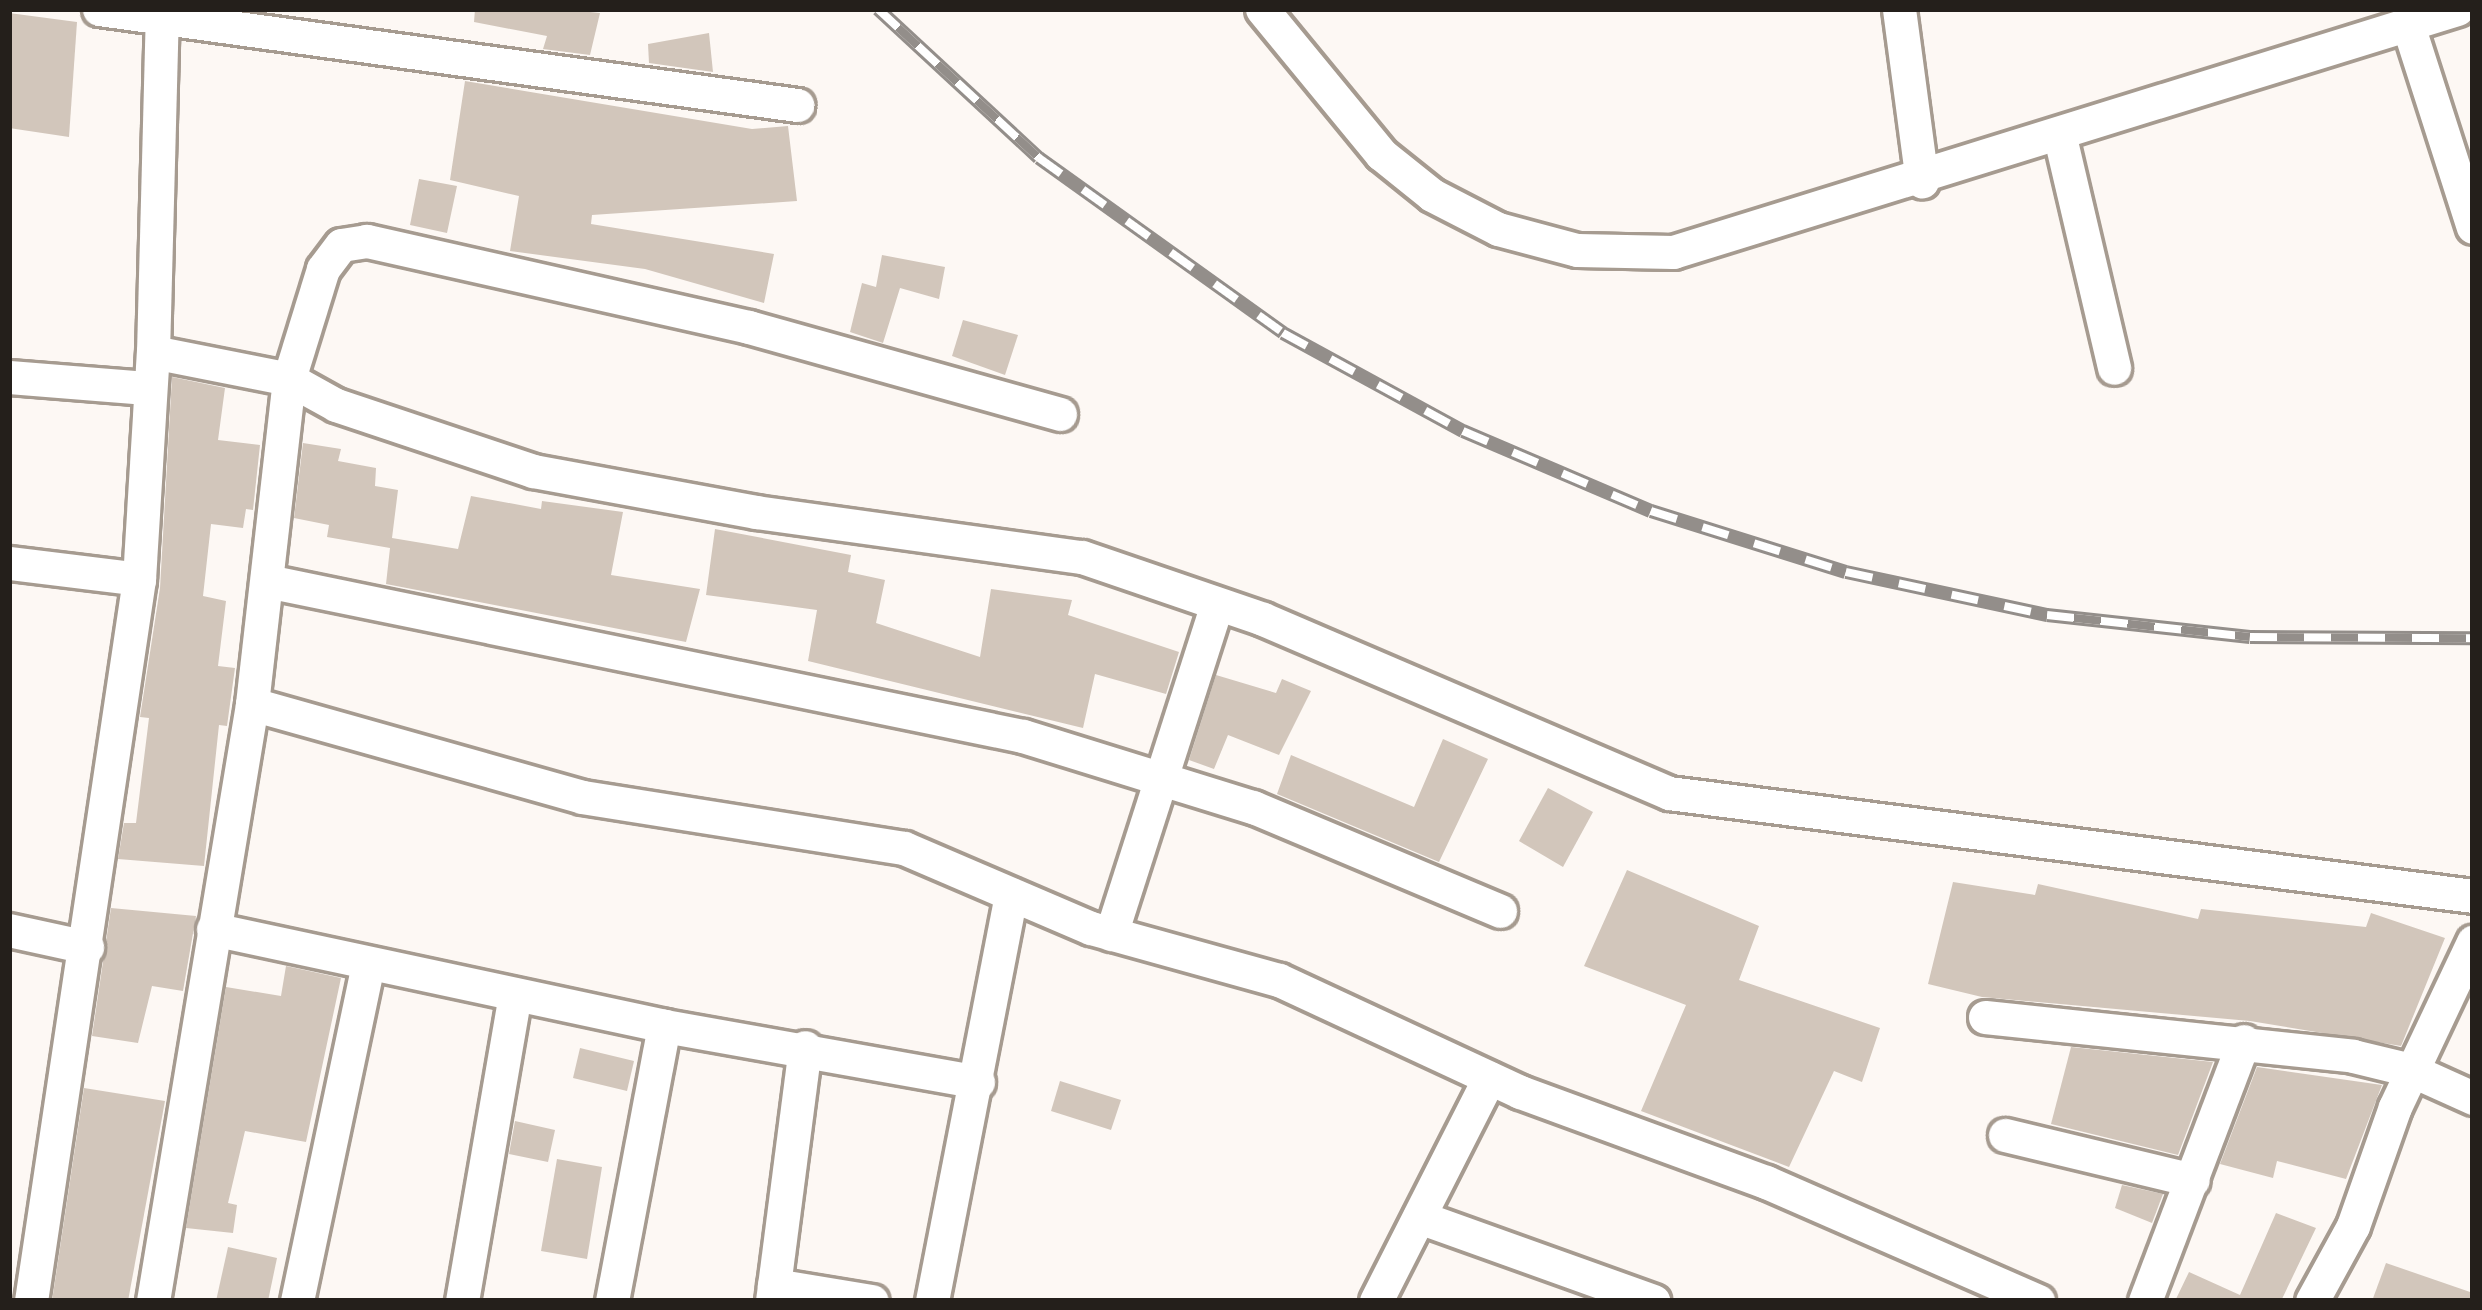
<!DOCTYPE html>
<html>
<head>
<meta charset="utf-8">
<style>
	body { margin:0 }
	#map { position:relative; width:2482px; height:1310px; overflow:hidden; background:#fdf8f4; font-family:Georgia,serif }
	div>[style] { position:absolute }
	.building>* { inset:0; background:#d2c6bb }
	.roads { filter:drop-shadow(3px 0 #a69b90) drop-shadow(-3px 0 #a69b90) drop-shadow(0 3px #a69b90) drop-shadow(0 -3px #a69b90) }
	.street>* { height:33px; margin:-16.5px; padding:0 16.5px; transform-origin:16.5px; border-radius:16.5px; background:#fff }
	.rail>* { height:14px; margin-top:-7px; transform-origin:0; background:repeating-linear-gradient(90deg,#fff 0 27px,#938e8a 0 54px); box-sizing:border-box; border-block:3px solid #938e8a }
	span { translate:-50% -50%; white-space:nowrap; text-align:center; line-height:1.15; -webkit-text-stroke:9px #fff; paint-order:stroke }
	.frame { position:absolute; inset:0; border:12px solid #241f1b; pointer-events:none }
</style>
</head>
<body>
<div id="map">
	<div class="building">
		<div style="clip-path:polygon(475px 9px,560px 9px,600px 13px,590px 55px,543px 49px,547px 36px,474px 22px)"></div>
		<div style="clip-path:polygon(9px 13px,77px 22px,69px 137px,9px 128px)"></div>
		<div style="clip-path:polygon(709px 33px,713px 72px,649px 63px,648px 44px)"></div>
		<div style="clip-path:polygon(465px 81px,752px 129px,788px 126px,797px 201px,592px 215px,591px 224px,774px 254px,764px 303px,645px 269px,510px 251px,519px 196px,450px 180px)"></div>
		<div style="clip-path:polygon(419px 179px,457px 186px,447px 233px,410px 225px)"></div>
		<div style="clip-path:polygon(882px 255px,945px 267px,939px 299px,900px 288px,883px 343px,850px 332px,862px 283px,876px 287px)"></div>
		<div style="clip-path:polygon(963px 320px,1018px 335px,1005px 375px,952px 356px)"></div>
		<div style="clip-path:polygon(172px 377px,225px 388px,218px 440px,260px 445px,253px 510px,246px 509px,243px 528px,211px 524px,203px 596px,226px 601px,218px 666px,235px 668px,227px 726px,219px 725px,204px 866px,118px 859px,124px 823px,136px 823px,149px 718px,140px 717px,160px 588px)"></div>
		<div style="clip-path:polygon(303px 443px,341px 449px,338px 461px,376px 468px,375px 486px,398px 490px,392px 538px,458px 549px,471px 496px,541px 509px,542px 501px,623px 512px,611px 575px,700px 589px,686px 642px,386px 584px,390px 548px,327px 537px,329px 525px,294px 518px)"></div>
		<div style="clip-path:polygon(715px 529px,851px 555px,848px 572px,885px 580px,876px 623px,980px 657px,991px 589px,1072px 600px,1068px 615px,1179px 652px,1166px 694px,1095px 674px,1083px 728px,808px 661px,817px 610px,706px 595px)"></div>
		<div style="clip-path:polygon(1216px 675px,1276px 693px,1282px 679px,1311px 691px,1279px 755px,1228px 735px,1214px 769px,1189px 760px)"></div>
		<div style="clip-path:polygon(1443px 739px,1488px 759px,1439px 862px,1277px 794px,1291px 755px,1414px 807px)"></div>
		<div style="clip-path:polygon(1548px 788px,1593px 812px,1563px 867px,1519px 841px)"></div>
		<div style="clip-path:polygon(1627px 870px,1759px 926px,1739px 980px,1880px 1028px,1862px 1082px,1834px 1071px,1789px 1167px,1641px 1111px,1686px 1005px,1584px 966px)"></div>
		<div style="clip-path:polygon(1953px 882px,2035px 895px,2038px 884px,2198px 919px,2201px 909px,2366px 927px,2371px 913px,2445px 938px,2401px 1046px,2250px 1021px,1982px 997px,1928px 984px)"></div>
		<div style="clip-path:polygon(111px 908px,196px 916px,183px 991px,152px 986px,138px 1043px,92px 1036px)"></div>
		<div style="clip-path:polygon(286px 966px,341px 978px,306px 1142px,245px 1131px,228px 1203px,237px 1205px,233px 1233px,186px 1228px,226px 987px,281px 996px)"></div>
		<div style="clip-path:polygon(2071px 1047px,2213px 1062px,2178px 1155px,2051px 1124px)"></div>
		<div style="clip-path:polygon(580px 1048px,634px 1061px,627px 1091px,573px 1078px)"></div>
		<div style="clip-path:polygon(2257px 1067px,2382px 1085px,2346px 1179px,2277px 1161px,2273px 1178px,2220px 1164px)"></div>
		<div style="clip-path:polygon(1060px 1081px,1121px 1100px,1111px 1130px,1051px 1111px)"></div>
		<div style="clip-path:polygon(84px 1088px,165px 1101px,128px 1301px,52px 1301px)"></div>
		<div style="clip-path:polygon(515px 1121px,555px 1130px,548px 1162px,509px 1154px)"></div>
		<div style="clip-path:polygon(557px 1159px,602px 1167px,587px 1259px,541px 1251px)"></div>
		<div style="clip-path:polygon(2122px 1185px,2163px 1194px,2152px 1223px,2115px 1208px)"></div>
		<div style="clip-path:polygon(2276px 1213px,2316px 1228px,2281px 1301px,2175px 1301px,2189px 1272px,2240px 1295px)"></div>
		<div style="clip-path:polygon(228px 1247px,277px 1258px,268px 1301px,216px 1301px)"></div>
		<div style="clip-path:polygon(2386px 1263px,2473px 1293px,2473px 1301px,2372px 1301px)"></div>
	</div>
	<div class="roads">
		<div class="street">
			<div style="left:99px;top:9px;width:705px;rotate:7.83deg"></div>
			<div style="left:162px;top:9px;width:343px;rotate:91.5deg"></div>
			<div style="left:153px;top:352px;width:139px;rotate:11.2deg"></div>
			<div style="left:289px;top:379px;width:54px;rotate:29deg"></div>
			<div style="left:336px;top:405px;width:208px;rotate:18.5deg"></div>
			<div style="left:533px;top:471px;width:227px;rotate:10.4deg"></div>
			<div style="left:756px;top:512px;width:329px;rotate:7.9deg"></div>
			<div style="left:1082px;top:557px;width:191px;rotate:18.9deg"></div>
			<div style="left:1263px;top:619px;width:442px;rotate:23.2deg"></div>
			<div style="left:1669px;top:793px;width:811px;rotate:7.3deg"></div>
			<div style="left:1262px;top:9px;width:188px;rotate:50.6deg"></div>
			<div style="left:1381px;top:154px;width:65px;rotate:38.8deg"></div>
			<div style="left:1432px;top:195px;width:74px;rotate:27.3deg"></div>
			<div style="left:1498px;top:229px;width:82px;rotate:14.9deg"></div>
			<div style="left:1577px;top:250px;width:96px;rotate:1.2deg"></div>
			<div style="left:1673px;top:252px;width:821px;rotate:-17.22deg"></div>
			<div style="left:1899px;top:9px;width:174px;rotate:82.4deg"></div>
			<div style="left:2408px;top:25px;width:212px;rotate:72.2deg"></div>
			<div style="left:2060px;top:137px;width:237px;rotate:76.8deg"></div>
			<div style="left:9px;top:377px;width:138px;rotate:4.6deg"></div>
			<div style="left:1060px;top:414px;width:323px;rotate:-164.4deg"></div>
			<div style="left:749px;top:327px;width:392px;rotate:-167.3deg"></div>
			<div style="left:367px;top:241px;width:26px;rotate:171deg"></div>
			<div style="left:341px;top:245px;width:30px;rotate:127deg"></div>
			<div style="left:323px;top:269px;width:115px;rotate:107.2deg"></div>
			<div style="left:289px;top:379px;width:327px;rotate:96.5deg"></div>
			<div style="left:252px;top:704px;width:343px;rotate:15.7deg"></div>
			<div style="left:582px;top:797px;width:326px;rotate:9deg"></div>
			<div style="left:904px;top:848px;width:203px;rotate:23.2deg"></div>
			<div style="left:1091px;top:928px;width:195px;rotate:15.5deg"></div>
			<div style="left:1279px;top:980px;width:266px;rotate:24.9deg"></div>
			<div style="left:1520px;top:1092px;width:262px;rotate:20.1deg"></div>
			<div style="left:1766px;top:1182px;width:297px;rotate:23.6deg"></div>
			<div style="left:9px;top:563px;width:131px;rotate:7deg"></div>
			<div style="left:267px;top:581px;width:772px;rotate:11.59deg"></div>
			<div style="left:1023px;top:736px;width:241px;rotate:17.2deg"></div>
			<div style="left:1253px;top:807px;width:268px;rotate:22.8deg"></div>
			<div style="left:213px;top:929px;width:461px;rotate:12.1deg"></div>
			<div style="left:664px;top:1026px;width:319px;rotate:10.1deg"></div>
			<div style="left:9px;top:930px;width:80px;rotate:12.3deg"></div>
			<div style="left:1111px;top:934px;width:343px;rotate:-72.2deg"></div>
			<div style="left:1985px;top:1017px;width:370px;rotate:6deg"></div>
			<div style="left:2353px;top:1056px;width:60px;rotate:13.6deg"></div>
			<div style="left:2411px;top:1070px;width:68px;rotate:24.3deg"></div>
			<div style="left:2005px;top:1135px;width:193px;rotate:13.5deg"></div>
			<div style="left:1419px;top:1217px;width:249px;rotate:19.7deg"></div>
			<div style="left:774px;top:1285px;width:99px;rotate:9.3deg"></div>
			<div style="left:31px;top:1301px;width:730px;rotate:-81.49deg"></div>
			<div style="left:139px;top:579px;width:227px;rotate:-86.5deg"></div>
			<div style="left:153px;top:1301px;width:605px;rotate:-80.58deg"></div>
			<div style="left:297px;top:1301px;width:344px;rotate:-78.1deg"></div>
			<div style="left:462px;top:1301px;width:311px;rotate:-80.2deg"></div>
			<div style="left:612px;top:1301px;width:280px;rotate:-79.3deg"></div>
			<div style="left:772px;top:1301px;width:256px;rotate:-82.6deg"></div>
			<div style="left:932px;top:1301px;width:414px;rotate:-79deg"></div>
			<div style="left:1376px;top:1301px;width:250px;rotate:-63.1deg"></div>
			<div style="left:2145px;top:1301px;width:278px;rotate:-69.2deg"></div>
			<div style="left:2312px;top:1301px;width:85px;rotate:-61.3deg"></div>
			<div style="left:2353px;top:1226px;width:126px;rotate:-70.6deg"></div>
			<div style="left:2395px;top:1107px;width:183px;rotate:-64.7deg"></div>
		</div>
	</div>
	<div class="rail">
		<div style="left:878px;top:9px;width:219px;rotate:42.8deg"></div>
		<div style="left:1039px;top:158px;width:300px;rotate:35.6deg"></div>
		<div style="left:1283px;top:333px;width:205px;rotate:28.6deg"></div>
		<div style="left:1463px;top:431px;width:204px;rotate:23.1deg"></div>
		<div style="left:1651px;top:511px;width:204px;rotate:17.4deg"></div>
		<div style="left:1846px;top:572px;width:206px;rotate:12.1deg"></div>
		<div style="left:2047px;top:615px;width:204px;rotate:6.2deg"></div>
		<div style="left:2250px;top:637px;width:223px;rotate:0.3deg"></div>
	</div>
	<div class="frame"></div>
</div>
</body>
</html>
